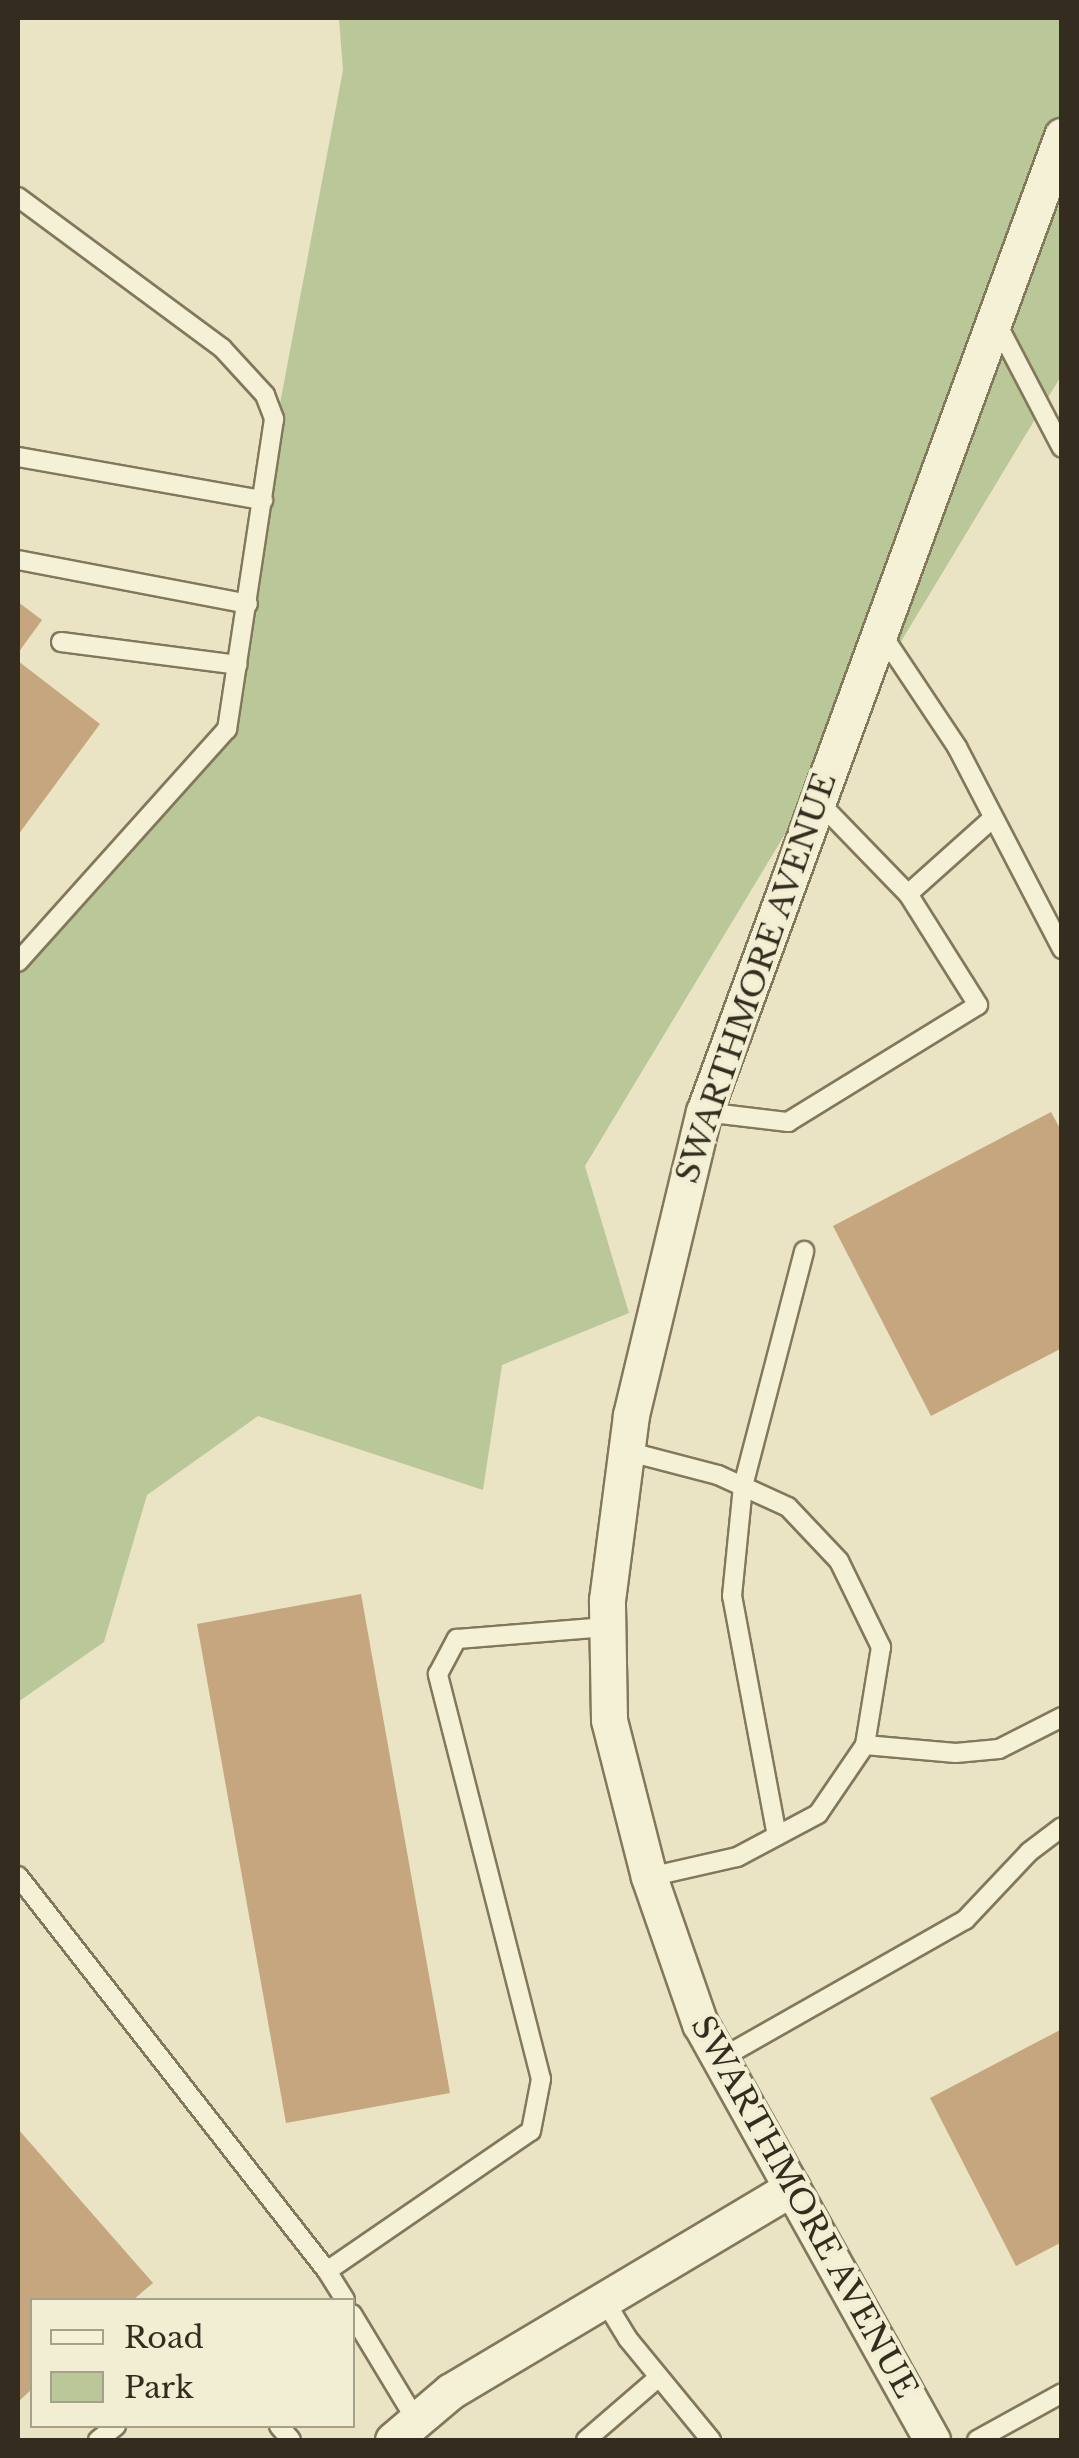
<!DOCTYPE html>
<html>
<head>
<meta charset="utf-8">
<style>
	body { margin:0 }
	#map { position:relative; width:1079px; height:2458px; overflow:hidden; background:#eae4c4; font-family:"Libre Baskerville",serif }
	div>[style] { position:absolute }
	.green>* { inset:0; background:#bac799 }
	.building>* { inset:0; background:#c5a67e }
	.roads { filter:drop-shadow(2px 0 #83775c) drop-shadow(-2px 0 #83775c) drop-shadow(0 2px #83775c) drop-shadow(0 -2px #83775c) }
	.lane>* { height:18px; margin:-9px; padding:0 9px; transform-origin:9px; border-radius:9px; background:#f5f1d7 }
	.street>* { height:35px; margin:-17.5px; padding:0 17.5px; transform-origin:17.5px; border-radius:17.5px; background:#f5f1d7 }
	span { translate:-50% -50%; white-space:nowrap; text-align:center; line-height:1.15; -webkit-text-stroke:8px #f2eed3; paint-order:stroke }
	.street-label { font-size:32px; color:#342d1f }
	.frame { position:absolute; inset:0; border:20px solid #342d1f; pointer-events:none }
	.legend { position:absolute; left:30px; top:2298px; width:325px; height:130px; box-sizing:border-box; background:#f2eed3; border:2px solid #a6a18b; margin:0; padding:12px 18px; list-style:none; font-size:30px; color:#342d1f }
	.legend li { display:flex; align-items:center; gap:20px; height:50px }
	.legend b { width:50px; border:2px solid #a6a18b }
</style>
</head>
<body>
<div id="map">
	<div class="green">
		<div style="clip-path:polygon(339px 18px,1061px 18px,1061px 376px,585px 1166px,629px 1313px,502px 1365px,483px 1490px,258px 1416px,147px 1495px,104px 1642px,18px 1702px,18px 948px,218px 732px,343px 70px)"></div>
	</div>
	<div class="building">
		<div style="clip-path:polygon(18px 602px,42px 620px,18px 653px)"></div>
		<div style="clip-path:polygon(18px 661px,100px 724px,18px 835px)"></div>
		<div style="clip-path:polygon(1051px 1112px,1062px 1132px,1062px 1348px,931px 1416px,833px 1226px)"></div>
		<div style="clip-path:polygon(361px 1594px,450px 2093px,286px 2123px,197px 1624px)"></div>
		<div style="clip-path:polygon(1062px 2029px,1062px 2242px,1016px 2266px,930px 2098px)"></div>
		<div style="clip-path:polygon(18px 2129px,153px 2283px,133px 2300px,32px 2300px,32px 2389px,18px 2402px)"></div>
	</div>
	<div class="roads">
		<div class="lane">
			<div style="left:18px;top:197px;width:254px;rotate:36.5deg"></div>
			<div style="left:222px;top:348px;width:64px;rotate:47.5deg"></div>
			<div style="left:265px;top:395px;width:26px;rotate:69deg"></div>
			<div style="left:274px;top:419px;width:314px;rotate:98.6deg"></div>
			<div style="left:227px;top:729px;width:313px;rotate:131.9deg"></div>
			<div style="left:995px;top:320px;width:144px;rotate:62.4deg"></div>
			<div style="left:18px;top:457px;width:249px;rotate:10deg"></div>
			<div style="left:18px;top:560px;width:234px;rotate:10.8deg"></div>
			<div style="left:879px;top:630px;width:141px;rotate:56.3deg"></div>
			<div style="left:957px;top:747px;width:228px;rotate:62.5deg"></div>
			<div style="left:61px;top:642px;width:178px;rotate:7.4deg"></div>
			<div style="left:908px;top:894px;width:114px;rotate:-41.8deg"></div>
			<div style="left:704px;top:1112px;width:85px;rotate:6.8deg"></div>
			<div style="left:788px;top:1122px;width:223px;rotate:-31.6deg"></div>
			<div style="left:978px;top:1005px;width:131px;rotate:-122.2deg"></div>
			<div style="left:908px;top:894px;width:131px;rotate:-134.1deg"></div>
			<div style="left:626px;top:1451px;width:95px;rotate:14.6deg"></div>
			<div style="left:718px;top:1475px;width:77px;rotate:24.6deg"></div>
			<div style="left:788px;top:1507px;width:74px;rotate:46.6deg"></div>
			<div style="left:839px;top:1561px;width:96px;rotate:64deg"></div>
			<div style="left:881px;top:1647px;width:99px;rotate:99.3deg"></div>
			<div style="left:865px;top:1745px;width:83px;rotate:124.3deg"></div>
			<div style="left:818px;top:1814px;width:92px;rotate:152deg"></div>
			<div style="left:737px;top:1857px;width:90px;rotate:167.2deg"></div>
			<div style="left:865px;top:1745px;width:91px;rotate:5deg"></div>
			<div style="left:956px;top:1753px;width:43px;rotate:-5.3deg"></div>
			<div style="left:999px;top:1749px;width:71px;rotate:-26.9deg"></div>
			<div style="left:777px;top:1836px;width:244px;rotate:-100.6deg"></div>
			<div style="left:732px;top:1596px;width:111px;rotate:-84.3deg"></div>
			<div style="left:743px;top:1486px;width:243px;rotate:-75.4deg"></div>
			<div style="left:18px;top:1876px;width:502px;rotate:51.96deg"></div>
			<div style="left:327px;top:2271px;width:247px;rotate:-34.5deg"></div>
			<div style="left:531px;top:2131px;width:53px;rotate:-79.1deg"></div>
			<div style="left:541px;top:2079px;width:418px;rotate:-104.3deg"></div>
			<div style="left:438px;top:1674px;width:40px;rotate:-62deg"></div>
			<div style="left:457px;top:1639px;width:150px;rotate:-4.6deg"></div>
			<div style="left:720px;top:2059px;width:282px;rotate:-29.6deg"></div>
			<div style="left:965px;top:1920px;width:93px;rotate:-46.7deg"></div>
			<div style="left:1029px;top:1852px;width:41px;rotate:-37.1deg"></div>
			<div style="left:327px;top:2271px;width:34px;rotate:58deg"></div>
			<div style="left:603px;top:2298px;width:48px;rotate:58.6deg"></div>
			<div style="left:628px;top:2339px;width:131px;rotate:50.6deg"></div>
			<div style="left:352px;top:2314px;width:124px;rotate:58.9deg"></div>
			<div style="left:279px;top:2426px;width:18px;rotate:49deg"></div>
			<div style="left:98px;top:2440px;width:23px;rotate:-38deg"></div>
			<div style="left:586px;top:2440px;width:96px;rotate:-40.8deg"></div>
			<div style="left:977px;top:2440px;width:97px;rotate:-28.9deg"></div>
		</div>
		<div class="street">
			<div style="left:393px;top:2440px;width:76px;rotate:-40.2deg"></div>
			<div style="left:451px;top:2391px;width:397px;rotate:-30.8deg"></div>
			<div style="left:932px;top:2440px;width:476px;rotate:-119.1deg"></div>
			<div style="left:700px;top:2024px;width:156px;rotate:-109.1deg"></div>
			<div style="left:649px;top:1877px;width:162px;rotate:-104.3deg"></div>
			<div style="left:609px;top:1720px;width:120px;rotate:-91deg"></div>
			<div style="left:607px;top:1600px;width:187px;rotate:-82.6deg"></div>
			<div style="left:631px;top:1415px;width:312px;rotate:-76.5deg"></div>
			<div style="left:704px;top:1112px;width:1040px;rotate:-69.86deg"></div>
		</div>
	</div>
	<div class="street-label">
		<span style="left:756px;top:978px;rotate:-71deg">SWARTHMORE AVENUE</span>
		<span style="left:804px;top:2207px;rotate:61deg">SWARTHMORE AVENUE</span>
	</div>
	<div class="frame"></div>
	<ul class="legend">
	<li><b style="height:12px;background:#f5f1d7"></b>Road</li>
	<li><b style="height:28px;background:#bac799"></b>Park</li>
	</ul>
</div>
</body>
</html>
